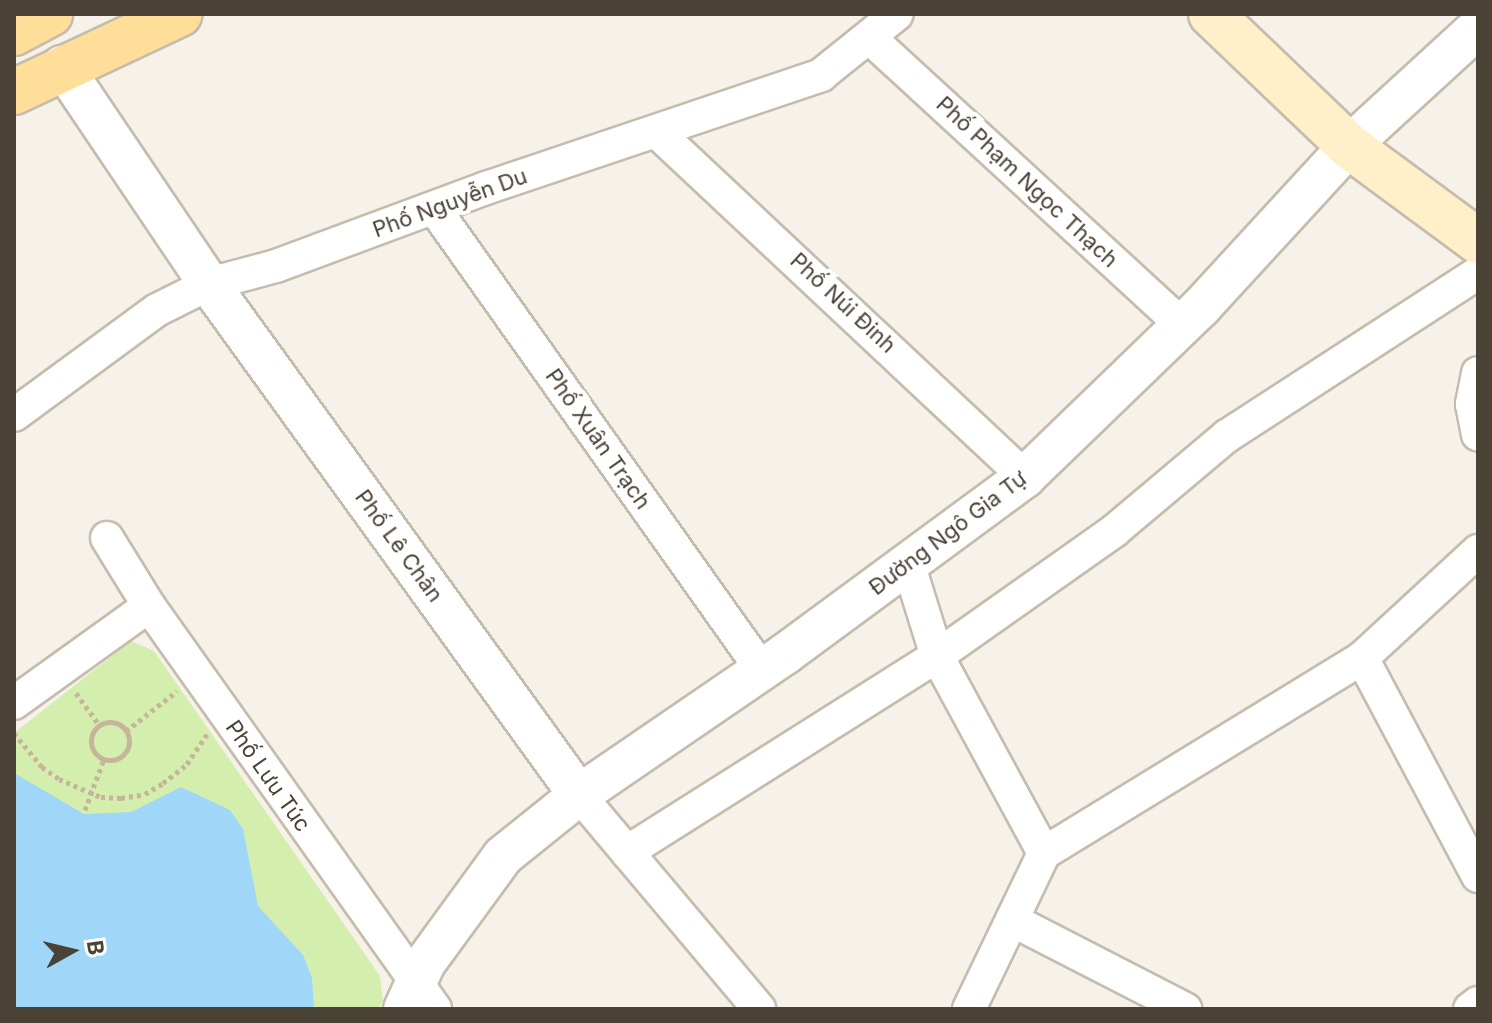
<!DOCTYPE html>
<html>
<head>
<meta charset="utf-8">
<style>
	body { margin:0 }
	#map { position:relative; width:1492px; height:1023px; overflow:hidden; background:#f6f2e9; font-family:Inter,sans-serif }
	div>[style] { position:absolute }
	.green>* { inset:0; background:#d4eeae }
	.water>* { inset:0; background:#a0d7f8 }
	.path>* { height:5px; margin-top:-2.5px; transform-origin:0; background:repeating-linear-gradient(90deg,#c6b59a 0 4px,transparent 0 8px) }
	.path>.ring { margin:-2.5px; padding:0; box-sizing:content-box; background:none; border:5px solid #c6b59a; border-radius:50% }
	.roads { filter:drop-shadow(2px 0 #c6bcad) drop-shadow(-2px 0 #c6bcad) drop-shadow(0 2px #c6bcad) drop-shadow(0 -2px #c6bcad) }
	.minor>* { height:32px; margin:-16px; padding:0 16px; transform-origin:16px; border-radius:16px; background:#fff }
	.tertiary>* { height:40px; margin:-20px; padding:0 20px; transform-origin:20px; border-radius:20px; background:#fff }
	.secondary>* { height:44px; margin:-22px; padding:0 22px; transform-origin:22px; border-radius:22px; background:#fff0ca }
	.primary>* { height:44px; margin:-22px; padding:0 22px; transform-origin:22px; border-radius:22px; background:#ffde99 }
	span { translate:-50% -50%; white-space:nowrap; text-align:center; line-height:1.15; -webkit-text-stroke:8px #fff; paint-order:stroke }
	.street-label { font-size:22px; color:#4b4236 }
	.frame { position:absolute; inset:0; border:16px solid #4b4236; pointer-events:none }
	.north { position:absolute; left:32px; top:911px; width:80px; height:80px; -webkit-text-stroke:6px #fff; paint-order:stroke; rotate:82deg; font-size:22px; font-weight:700; line-height:32px; text-align:center; color:#4b4236 }
	.north::after { content:''; display:block; margin:auto; width:28px; height:36px; background:#4b4236; clip-path:polygon(50% 0,100% 100%,50% 72%,0 100%) }
</style>
</head>
<body>
<div id="map">
	<div class="green">
		<div style="clip-path:polygon(131px 641px,154px 651px,380px 976px,383px 1001px,378px 1009px,14px 1009px,14px 733px)"></div>
	</div>
	<div class="water">
		<div style="clip-path:polygon(14px 773px,84px 814px,131px 812px,181px 787px,230px 810px,243px 829px,258px 906px,303px 955px,312px 978px,314px 1009px,14px 1009px)"></div>
	</div>
	<div class="path">
		<div style="left:76px;top:693px;width:39px;rotate:54deg"></div>
		<div class="ring" style="left:91px;top:722px;width:33px;height:33px"></div>
		<div style="left:126px;top:731px;width:65px;rotate:-38.1deg"></div>
		<div style="left:14px;top:733px;width:44px;rotate:50.5deg"></div>
		<div style="left:42px;top:767px;width:21px;rotate:35deg"></div>
		<div style="left:59px;top:779px;width:46px;rotate:23.2deg"></div>
		<div style="left:101px;top:797px;width:20px;rotate:3deg"></div>
		<div style="left:121px;top:798px;width:24px;rotate:-9deg"></div>
		<div style="left:145px;top:794px;width:21px;rotate:-31deg"></div>
		<div style="left:163px;top:783px;width:31px;rotate:-38deg"></div>
		<div style="left:187px;top:764px;width:36px;rotate:-56deg"></div>
		<div style="left:85px;top:810px;width:54px;rotate:-69.6deg"></div>
	</div>
	<div class="roads">
		<div class="minor">
			<div style="left:871px;top:39px;width:423px;rotate:42.6deg"></div>
			<div style="left:657px;top:132px;width:504px;rotate:43.15deg"></div>
			<div style="left:434px;top:208px;width:567px;rotate:54.63deg"></div>
			<div style="left:1478px;top:373px;width:32px;rotate:101deg"></div>
			<div style="left:1472px;top:404px;width:31px;rotate:79deg"></div>
			<div style="left:14px;top:415px;width:177px;rotate:-36.3deg"></div>
			<div style="left:157px;top:310px;width:58px;rotate:-26.6deg"></div>
			<div style="left:209px;top:284px;width:69px;rotate:-15deg"></div>
			<div style="left:276px;top:266px;width:224px;rotate:-20.4deg"></div>
			<div style="left:486px;top:188px;width:354px;rotate:-18.6deg"></div>
			<div style="left:821px;top:75px;width:97px;rotate:-38.8deg"></div>
			<div style="left:107px;top:538px;width:80px;rotate:58.3deg"></div>
			<div style="left:149px;top:606px;width:494px;rotate:54.6deg"></div>
			<div style="left:908px;top:563px;width:97px;rotate:72.7deg"></div>
			<div style="left:937px;top:656px;width:224px;rotate:61.5deg"></div>
			<div style="left:1362px;top:658px;width:247px;rotate:62deg"></div>
			<div style="left:14px;top:703px;width:166px;rotate:-35.7deg"></div>
			<div style="left:579px;top:795px;width:280px;rotate:49.9deg"></div>
			<div style="left:627px;top:852px;width:367px;rotate:-32.3deg"></div>
			<div style="left:937px;top:656px;width:217px;rotate:-35.2deg"></div>
			<div style="left:1114px;top:531px;width:148px;rotate:-40.1deg"></div>
			<div style="left:1227px;top:436px;width:299px;rotate:-33deg"></div>
			<div style="left:1012px;top:920px;width:195px;rotate:27.2deg"></div>
			<div style="left:969px;top:1009px;width:173px;rotate:-64.3deg"></div>
			<div style="left:1044px;top:853px;width:373px;rotate:-31.5deg"></div>
			<div style="left:1362px;top:658px;width:158px;rotate:-42.7deg"></div>
			<div style="left:1470px;top:1009px;width:10px;rotate:-37deg"></div>
		</div>
		<div class="tertiary">
			<div style="left:62px;top:66px;width:263px;rotate:56deg"></div>
			<div style="left:209px;top:284px;width:631px;rotate:54.09deg"></div>
			<div style="left:404px;top:1009px;width:51px;rotate:-65.5deg"></div>
			<div style="left:425px;top:963px;width:132px;rotate:-53.9deg"></div>
			<div style="left:503px;top:856px;width:97px;rotate:-38.8deg"></div>
			<div style="left:579px;top:795px;width:250px;rotate:-34.4deg"></div>
			<div style="left:785px;top:654px;width:298px;rotate:-36.4deg"></div>
			<div style="left:1025px;top:477px;width:245px;rotate:-44deg"></div>
			<div style="left:1201px;top:307px;width:219px;rotate:-47.4deg"></div>
			<div style="left:1349px;top:146px;width:175px;rotate:-42.5deg"></div>
		</div>
		<div class="secondary">
			<div style="left:1211px;top:14px;width:191px;rotate:43.7deg"></div>
			<div style="left:1349px;top:146px;width:160px;rotate:36.4deg"></div>
		</div>
		<div class="primary">
			<div style="left:14px;top:33px;width:41px;rotate:-27.8deg"></div>
			<div style="left:14px;top:92px;width:183px;rotate:-25.2deg"></div>
		</div>
	</div>
	<div class="street-label">
		<span style="left:1027px;top:182px;rotate:43deg">Phố Phạm Ngọc Thạch</span>
		<span style="left:450px;top:203px;rotate:-20deg">Phố Nguyễn Du</span>
		<span style="left:843px;top:303px;rotate:43deg">Phố Núi Đinh</span>
		<span style="left:598px;top:439px;rotate:55deg">Phố Xuân Trạch</span>
		<span style="left:948px;top:533px;rotate:-37deg">Đường Ngô Gia Tự</span>
		<span style="left:399px;top:546px;rotate:54deg">Phố Lê Chân</span>
		<span style="left:268px;top:776px;rotate:55deg">Phố Lưu Túc</span>
	</div>
	<div class="frame"></div>
	<div class="north">B</div>
</div>
</body>
</html>
